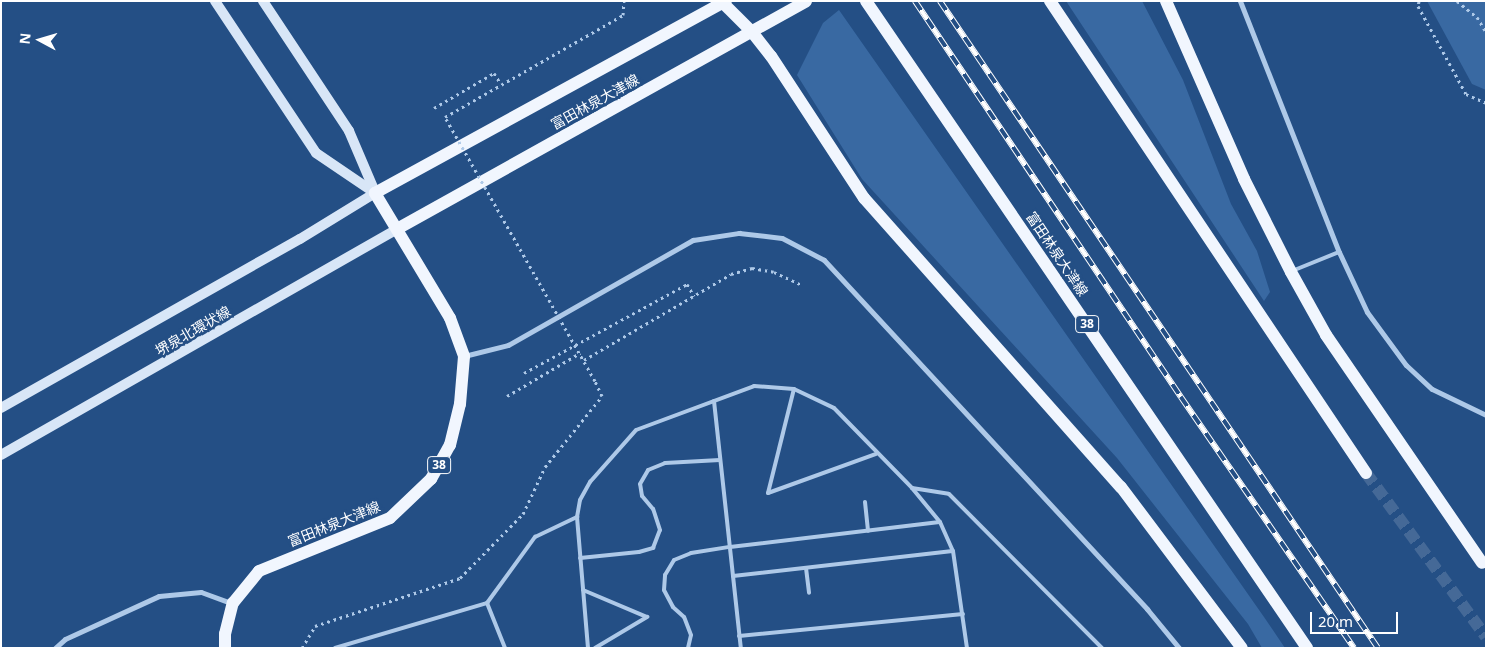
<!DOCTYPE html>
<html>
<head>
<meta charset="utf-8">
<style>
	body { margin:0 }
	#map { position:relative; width:1487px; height:649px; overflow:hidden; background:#244f85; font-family:"Noto Sans","Noto Sans JP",sans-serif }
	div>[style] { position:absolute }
	.green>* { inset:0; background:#3969a2 }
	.primary-tunnel>* { height:12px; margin-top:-6px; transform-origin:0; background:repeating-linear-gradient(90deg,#456997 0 12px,transparent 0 18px) }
	.path>* { height:3px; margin-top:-1.5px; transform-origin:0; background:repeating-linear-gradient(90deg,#aec9e8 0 2.5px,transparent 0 6.5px) }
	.lane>* { height:4px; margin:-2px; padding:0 2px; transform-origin:2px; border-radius:2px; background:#aec9e8 }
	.street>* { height:5px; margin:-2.5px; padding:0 2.5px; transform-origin:2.5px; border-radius:2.5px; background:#aec9e8 }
	.secondary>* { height:10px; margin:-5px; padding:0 5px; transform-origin:5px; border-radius:5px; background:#d8e6f7 }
	.primary>* { height:12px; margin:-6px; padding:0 6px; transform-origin:6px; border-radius:6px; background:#f1f6fe }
	.rail>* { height:5.5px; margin-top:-2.75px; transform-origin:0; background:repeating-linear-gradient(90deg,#244f85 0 11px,#fff 0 22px); box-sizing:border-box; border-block:1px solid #fff }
	.path-bridge>* { height:3px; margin-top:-1.5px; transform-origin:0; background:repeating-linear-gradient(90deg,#aec9e8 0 2.5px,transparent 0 6.5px) }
	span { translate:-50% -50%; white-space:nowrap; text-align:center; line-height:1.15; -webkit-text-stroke:5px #244f85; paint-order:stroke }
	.shield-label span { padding:1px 4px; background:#244f85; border:1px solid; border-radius:4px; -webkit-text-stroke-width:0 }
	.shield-label { font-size:12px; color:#fff; font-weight:700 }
	.street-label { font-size:14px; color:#fff }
	.frame { position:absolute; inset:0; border:2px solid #fff; pointer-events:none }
	.north { position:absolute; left:15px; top:15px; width:50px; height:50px; -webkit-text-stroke:4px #244f85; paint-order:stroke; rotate:276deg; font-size:14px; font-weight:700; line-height:20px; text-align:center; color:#fff }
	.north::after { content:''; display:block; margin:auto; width:18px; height:22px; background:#fff; clip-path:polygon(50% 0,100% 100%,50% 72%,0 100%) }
	.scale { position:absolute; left:1310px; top:612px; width:88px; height:22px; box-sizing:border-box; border:2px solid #fff; border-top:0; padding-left:6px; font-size:15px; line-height:18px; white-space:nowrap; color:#fff; -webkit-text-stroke:4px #244f85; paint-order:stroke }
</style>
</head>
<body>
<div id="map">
	<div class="green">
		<div style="clip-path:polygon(1066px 1px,1142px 1px,1183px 80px,1231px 204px,1257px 251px,1270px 292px,1264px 301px)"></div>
		<div style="clip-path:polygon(1427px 1px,1486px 1px,1486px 90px,1472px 84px)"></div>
		<div style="clip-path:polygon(839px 10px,1264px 617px,1285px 648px,1262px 648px,1248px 624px,1117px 458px,862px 179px,797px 75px,823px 23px)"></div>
	</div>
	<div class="primary-tunnel">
		<div style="left:1366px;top:473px;width:203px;rotate:53.8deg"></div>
	</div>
	<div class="path">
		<div style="left:1419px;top:1px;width:5px;rotate:101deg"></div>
		<div style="left:1418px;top:6px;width:100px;rotate:61.4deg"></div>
		<div style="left:1466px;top:94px;width:22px;rotate:24deg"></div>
		<div style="left:1457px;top:1px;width:26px;rotate:39deg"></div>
		<div style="left:1477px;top:17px;width:17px;rotate:59deg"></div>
		<div style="left:623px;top:15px;width:14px;rotate:-86deg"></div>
		<div style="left:434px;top:108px;width:69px;rotate:-30.3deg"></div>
		<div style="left:494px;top:73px;width:13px;rotate:58deg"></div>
		<div style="left:584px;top:360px;width:170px;rotate:-30.3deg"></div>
		<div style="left:731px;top:274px;width:22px;rotate:-16deg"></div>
		<div style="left:752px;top:268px;width:22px;rotate:10deg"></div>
		<div style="left:774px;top:272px;width:29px;rotate:25deg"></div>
		<div style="left:524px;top:373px;width:186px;rotate:-28.6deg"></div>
		<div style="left:687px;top:284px;width:14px;rotate:60deg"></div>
		<div style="left:507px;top:396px;width:85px;rotate:-30.5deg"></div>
		<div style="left:302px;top:648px;width:26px;rotate:-59deg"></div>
		<div style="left:315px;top:626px;width:153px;rotate:-18.3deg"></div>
		<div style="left:460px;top:578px;width:90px;rotate:-45.5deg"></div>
		<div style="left:523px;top:514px;width:52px;rotate:-64.9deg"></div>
		<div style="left:545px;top:467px;width:91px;rotate:-51.2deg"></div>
		<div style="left:602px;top:396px;width:17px;rotate:-115deg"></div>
	</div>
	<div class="lane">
		<div style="left:1292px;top:271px;width:51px;rotate:-22deg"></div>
		<div style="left:714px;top:401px;width:248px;rotate:83.8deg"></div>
		<div style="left:912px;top:488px;width:37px;rotate:9deg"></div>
		<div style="left:949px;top:494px;width:217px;rotate:45.2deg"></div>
		<div style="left:768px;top:493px;width:115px;rotate:-19.9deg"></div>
		<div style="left:768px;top:493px;width:107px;rotate:-76deg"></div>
		<div style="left:865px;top:502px;width:29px;rotate:84deg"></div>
		<div style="left:580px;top:558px;width:59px;rotate:-5.8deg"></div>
		<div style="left:639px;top:552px;width:15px;rotate:-16deg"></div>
		<div style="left:653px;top:548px;width:19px;rotate:-69deg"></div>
		<div style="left:660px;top:530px;width:22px;rotate:-108deg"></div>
		<div style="left:653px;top:509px;width:17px;rotate:-130deg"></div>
		<div style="left:642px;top:496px;width:12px;rotate:-99deg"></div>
		<div style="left:640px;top:484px;width:16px;rotate:-60deg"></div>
		<div style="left:648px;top:470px;width:18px;rotate:-22deg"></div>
		<div style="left:665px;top:463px;width:55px;rotate:-3.1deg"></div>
		<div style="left:806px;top:568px;width:25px;rotate:83deg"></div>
		<div style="left:733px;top:576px;width:221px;rotate:-6.5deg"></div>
		<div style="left:583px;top:590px;width:69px;rotate:22.9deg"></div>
		<div style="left:487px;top:603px;width:48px;rotate:68.2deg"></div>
		<div style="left:739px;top:636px;width:225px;rotate:-5.6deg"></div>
		<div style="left:335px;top:648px;width:159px;rotate:-16.5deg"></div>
		<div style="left:487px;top:603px;width:82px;rotate:-54deg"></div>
		<div style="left:535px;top:537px;width:47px;rotate:-25.5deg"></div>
		<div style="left:588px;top:648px;width:131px;rotate:-94.8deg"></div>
		<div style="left:577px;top:517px;width:17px;rotate:-80deg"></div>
		<div style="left:580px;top:500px;width:21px;rotate:-61deg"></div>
		<div style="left:590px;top:482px;width:69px;rotate:-48.5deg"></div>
		<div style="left:636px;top:430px;width:126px;rotate:-20.4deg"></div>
		<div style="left:754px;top:386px;width:40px;rotate:4.3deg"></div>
		<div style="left:794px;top:389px;width:44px;rotate:25.4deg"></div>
		<div style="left:834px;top:408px;width:112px;rotate:45.7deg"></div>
		<div style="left:912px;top:488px;width:44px;rotate:50.5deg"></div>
		<div style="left:940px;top:522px;width:32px;rotate:66deg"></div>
		<div style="left:953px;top:551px;width:98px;rotate:81.8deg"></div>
		<div style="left:595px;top:648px;width:61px;rotate:-30.8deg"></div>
		<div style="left:688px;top:648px;width:13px;rotate:-77deg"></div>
		<div style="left:691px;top:635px;width:19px;rotate:-111deg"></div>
		<div style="left:684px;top:617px;width:15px;rotate:-138deg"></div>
		<div style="left:673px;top:607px;width:19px;rotate:-118deg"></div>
		<div style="left:664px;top:590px;width:15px;rotate:-86deg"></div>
		<div style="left:665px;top:575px;width:17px;rotate:-59deg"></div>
		<div style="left:674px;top:560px;width:18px;rotate:-22deg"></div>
		<div style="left:691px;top:553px;width:39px;rotate:-9deg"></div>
		<div style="left:730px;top:547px;width:211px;rotate:-6.8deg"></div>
	</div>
	<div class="street">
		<div style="left:1240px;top:1px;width:270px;rotate:68.5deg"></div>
		<div style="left:1339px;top:252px;width:66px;rotate:65deg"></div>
		<div style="left:1367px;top:312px;width:66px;rotate:53.7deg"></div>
		<div style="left:1406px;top:365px;width:35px;rotate:43deg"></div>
		<div style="left:1432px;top:389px;width:60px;rotate:25.7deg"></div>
		<div style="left:464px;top:356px;width:45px;rotate:-14deg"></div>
		<div style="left:508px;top:345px;width:213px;rotate:-29.6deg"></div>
		<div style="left:693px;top:240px;width:47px;rotate:-8.7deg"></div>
		<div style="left:739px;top:233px;width:43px;rotate:6.6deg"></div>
		<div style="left:782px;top:238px;width:47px;rotate:27.6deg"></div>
		<div style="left:824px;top:260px;width:476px;rotate:47.2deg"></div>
		<div style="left:1147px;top:609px;width:50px;rotate:50.6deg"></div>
		<div style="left:55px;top:648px;width:13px;rotate:-42deg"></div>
		<div style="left:65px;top:639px;width:103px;rotate:-24.6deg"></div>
		<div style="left:159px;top:596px;width:42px;rotate:-5.4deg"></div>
		<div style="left:201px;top:592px;width:33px;rotate:20deg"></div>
	</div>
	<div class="secondary">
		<div style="left:215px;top:1px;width:182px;rotate:56.4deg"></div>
		<div style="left:316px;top:153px;width:71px;rotate:34.1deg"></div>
		<div style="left:263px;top:1px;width:156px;rotate:56.5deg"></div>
		<div style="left:349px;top:131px;width:66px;rotate:66.9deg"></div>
		<div style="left:1px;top:408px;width:343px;rotate:-29.5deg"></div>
		<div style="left:300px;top:239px;width:88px;rotate:-31.5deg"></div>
		<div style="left:1px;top:455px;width:456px;rotate:-29.7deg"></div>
	</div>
	<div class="primary">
		<div style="left:721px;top:1px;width:44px;rotate:45deg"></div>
		<div style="left:752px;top:32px;width:31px;rotate:52deg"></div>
		<div style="left:771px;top:56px;width:170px;rotate:56.8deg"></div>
		<div style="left:864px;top:198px;width:387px;rotate:48.4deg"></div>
		<div style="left:1121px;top:487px;width:201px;rotate:53.1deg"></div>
		<div style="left:866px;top:1px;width:783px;rotate:55.72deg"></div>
		<div style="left:1050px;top:1px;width:568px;rotate:56.2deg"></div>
		<div style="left:1166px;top:1px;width:194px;rotate:66.3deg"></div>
		<div style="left:1244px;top:179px;width:104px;rotate:63.2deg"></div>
		<div style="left:1291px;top:272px;width:72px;rotate:60.9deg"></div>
		<div style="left:1326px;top:335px;width:276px;rotate:55.6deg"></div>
		<div style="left:397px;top:229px;width:468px;rotate:-29.1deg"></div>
		<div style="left:225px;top:648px;width:14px;rotate:-90deg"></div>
		<div style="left:225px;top:634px;width:32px;rotate:-76deg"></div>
		<div style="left:233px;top:603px;width:41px;rotate:-50.9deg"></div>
		<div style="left:259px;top:571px;width:141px;rotate:-22deg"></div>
		<div style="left:390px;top:518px;width:57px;rotate:-43.6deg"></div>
		<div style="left:431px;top:479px;width:39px;rotate:-61deg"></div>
		<div style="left:450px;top:445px;width:42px;rotate:-76.3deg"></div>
		<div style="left:460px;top:404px;width:48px;rotate:-85.2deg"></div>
		<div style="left:464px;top:356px;width:40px;rotate:-110.2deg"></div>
		<div style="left:450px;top:318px;width:146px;rotate:-121deg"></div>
		<div style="left:375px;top:193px;width:400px;rotate:-28.7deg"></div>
	</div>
	<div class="rail">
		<div style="left:915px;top:1px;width:477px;rotate:56.1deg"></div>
		<div style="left:1181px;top:397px;width:305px;rotate:55.4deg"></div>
		<div style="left:940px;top:1px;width:781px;rotate:55.9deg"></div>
	</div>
	<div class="path-bridge">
		<div style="left:595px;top:381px;width:304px;rotate:-119.6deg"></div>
		<div style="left:445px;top:117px;width:205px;rotate:-29.8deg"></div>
	</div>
	<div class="shield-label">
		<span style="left:1087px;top:324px">38</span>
		<span style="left:439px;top:465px">38</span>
	</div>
	<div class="street-label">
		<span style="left:595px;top:102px;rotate:-29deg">富田林泉大津線</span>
		<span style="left:1057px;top:254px;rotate:56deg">富田林泉大津線</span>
		<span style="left:193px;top:331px;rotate:-30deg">堺泉北環状線</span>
		<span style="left:334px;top:524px;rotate:-22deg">富田林泉大津線</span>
	</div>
	<div class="frame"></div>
	<div class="north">N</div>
	<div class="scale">20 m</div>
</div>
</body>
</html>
